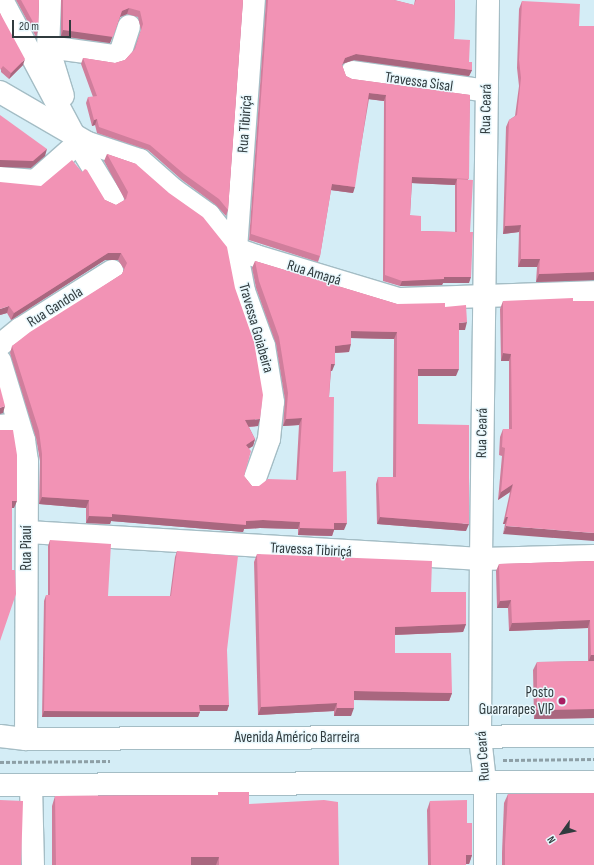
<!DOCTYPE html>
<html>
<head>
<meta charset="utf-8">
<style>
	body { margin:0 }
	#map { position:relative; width:594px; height:865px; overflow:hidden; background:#d4edf6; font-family:"Sofia Sans Condensed",sans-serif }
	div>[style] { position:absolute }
	.path>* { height:2.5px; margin-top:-1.25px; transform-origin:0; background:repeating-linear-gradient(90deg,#8d9fa6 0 4px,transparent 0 6px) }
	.roads { filter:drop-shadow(1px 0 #a4bdc5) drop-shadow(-1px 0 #a4bdc5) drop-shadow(0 1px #a4bdc5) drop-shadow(0 -1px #a4bdc5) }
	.minor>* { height:22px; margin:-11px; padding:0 11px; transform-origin:11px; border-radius:11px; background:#fff }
	.major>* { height:22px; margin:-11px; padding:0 11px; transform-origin:11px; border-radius:11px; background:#fff }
	.wall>* { inset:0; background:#d07e9c }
	.shaded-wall>* { inset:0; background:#a9677f }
	.building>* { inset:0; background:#f293b5 }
	.dots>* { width:11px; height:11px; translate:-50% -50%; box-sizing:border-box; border:2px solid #e9f8fd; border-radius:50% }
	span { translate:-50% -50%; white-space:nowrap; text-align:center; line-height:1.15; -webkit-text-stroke:3px #e9f8fd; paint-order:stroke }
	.street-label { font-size:15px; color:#303b3e }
	.poi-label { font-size:15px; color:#303b3e }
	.right { translate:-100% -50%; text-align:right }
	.north { position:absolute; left:542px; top:813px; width:40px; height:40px; -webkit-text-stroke:3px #e9f8fd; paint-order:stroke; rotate:237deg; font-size:11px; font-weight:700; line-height:16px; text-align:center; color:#303b3e }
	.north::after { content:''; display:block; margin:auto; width:14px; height:18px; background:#303b3e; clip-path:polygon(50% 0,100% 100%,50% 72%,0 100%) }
	.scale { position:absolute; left:12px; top:20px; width:59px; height:18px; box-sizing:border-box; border:2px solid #303b3e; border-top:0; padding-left:5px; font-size:12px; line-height:14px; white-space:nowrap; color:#303b3e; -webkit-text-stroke:3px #e9f8fd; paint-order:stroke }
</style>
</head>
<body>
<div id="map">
	<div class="path">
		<div style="left:503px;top:760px;width:91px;rotate:-0.6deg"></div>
		<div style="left:0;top:762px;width:110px;rotate:-0.5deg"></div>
	</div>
	<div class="roads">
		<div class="minor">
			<div style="left:2px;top:0;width:162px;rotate:62deg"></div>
			<div style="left:78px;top:143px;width:67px;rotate:58.4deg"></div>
			<div style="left:50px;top:0;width:47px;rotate:92.4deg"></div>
			<div style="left:48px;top:47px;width:51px;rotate:73deg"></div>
			<div style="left:48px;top:47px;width:68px;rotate:7.7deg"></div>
			<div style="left:115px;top:56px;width:8px;rotate:-40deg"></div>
			<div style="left:121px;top:51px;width:26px;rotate:-72deg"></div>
			<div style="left:352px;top:72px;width:136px;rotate:8deg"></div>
			<div style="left:0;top:92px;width:102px;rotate:30.1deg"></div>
			<div style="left:88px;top:143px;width:55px;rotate:18.1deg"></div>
			<div style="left:140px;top:160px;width:45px;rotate:41.4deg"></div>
			<div style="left:174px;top:190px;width:43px;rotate:35.5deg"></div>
			<div style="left:209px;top:215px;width:43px;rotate:51.5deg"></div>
			<div style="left:236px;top:249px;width:21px;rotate:19deg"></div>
			<div style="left:256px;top:256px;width:148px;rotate:16.8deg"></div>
			<div style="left:398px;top:299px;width:196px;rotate:-2deg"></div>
			<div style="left:0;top:178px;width:35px;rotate:5deg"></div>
			<div style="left:35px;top:181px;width:57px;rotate:-41.5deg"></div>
			<div style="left:0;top:345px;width:26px;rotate:-39deg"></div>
			<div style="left:20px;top:329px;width:109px;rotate:-32.2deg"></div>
			<div style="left:0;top:361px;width:83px;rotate:73.1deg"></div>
			<div style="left:24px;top:440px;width:21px;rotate:82deg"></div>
			<div style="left:27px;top:461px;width:278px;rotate:90.2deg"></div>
			<div style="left:0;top:426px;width:18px;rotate:-6deg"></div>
			<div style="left:254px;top:481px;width:45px;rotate:-70.3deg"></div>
			<div style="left:269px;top:439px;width:37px;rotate:-84deg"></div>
			<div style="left:273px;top:402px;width:57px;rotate:-99.1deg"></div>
			<div style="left:264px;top:346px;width:59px;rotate:-110deg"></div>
			<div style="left:244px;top:291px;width:43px;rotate:-100.8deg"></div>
			<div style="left:236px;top:249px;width:250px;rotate:-85.9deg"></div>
			<div style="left:28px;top:532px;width:454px;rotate:3.4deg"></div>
			<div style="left:481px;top:559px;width:113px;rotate:-1.5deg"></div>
			<div style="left:31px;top:785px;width:80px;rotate:88.6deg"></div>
			<div style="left:485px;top:865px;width:83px;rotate:-90deg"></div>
			<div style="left:485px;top:782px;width:45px;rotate:-96.3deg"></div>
			<div style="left:480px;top:737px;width:178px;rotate:-89.7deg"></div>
			<div style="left:481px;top:559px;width:559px;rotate:-89.28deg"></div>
		</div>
		<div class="major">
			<div style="left:0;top:736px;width:26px;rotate:7deg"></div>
			<div style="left:26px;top:739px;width:568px;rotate:-0.3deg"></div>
			<div style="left:0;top:785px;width:594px;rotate:-0.29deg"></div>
		</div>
	</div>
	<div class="wall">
		<div style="clip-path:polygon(16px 0,39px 0,38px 31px,36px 37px)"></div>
		<div style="clip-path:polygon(61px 0,243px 0,228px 210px,226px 216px,216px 205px,182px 180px,148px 150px,97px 133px,95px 125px,92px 126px,86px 103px,88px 97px,93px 97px,81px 64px,83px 58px,115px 63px,125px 60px,134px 50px,141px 30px,138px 17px,127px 14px,120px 17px,110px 43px,61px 36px)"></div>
		<div style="clip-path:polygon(evenodd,266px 0,394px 0,414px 5px,415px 0,455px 0,454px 39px,469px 62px,472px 70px,469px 76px,354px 60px,342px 64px,342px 65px,346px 76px,352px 79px,470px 95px,468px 180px,470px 232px,469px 283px,443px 283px,442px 285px,400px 286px,383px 281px,384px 101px,369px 99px,353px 193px,331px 190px,320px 256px,318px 262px,249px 240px,266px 1px,266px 0,412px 183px,455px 185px,455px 232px,421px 231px,410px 215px,412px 183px)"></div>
		<div style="clip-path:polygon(522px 1px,579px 26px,594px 280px,536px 282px,537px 267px,518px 267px,519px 232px,503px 234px,506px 127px,509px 120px,515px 116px,519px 86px,517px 68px,519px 9px)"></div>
		<div style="clip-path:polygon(0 13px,23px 65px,9px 79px,1px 72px)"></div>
		<div style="clip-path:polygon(107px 154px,136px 164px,258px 426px,249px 427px,255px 439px,253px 446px,249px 448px,244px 476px,252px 486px,259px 486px,296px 480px,299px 425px,283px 426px,285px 400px,276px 344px,256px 288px,252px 268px,255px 261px,397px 304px,445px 307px,465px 330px,459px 330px,456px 376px,418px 376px,418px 424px,466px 531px,377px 524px,376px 484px,378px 477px,393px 477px,394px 339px,351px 338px,349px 352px,335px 353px,332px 371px,331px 371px,329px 397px,333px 472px,344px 530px,334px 530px,332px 536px,298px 535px,298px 529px,260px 528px,244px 529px,243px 532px,111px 521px,110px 524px,86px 523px,86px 508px,39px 504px,40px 461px,36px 438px,10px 353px,12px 346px,122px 274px,124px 269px,118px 260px,105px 260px,11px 320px,7px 313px,0 315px,105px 200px,116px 205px,125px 200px,104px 161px)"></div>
		<div style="clip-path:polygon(503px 301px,594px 301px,503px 534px,505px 524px,503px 524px,510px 492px,498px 500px,502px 456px,499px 455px,500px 437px,503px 429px,509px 429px,509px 361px,501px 361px,500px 309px)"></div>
		<div style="clip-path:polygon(50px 540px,108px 596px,170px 596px,175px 557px,177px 551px,229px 705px,227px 711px,200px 711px,198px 717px,42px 717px,44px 601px,46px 595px,48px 595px,48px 546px)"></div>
		<div style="clip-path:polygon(257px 554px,431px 592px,466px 624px,463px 632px,395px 635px,395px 653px,452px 693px,449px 701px,354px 700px,351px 716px,334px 716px,334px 711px,258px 715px,254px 562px)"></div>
		<div style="clip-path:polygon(594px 561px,594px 718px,534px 719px,533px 670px,537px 662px,588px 661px,588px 628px,509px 631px,508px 608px,497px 608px,496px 571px,499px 564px)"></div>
		<div style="clip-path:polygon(218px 792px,249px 804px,339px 865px,52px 865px,52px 806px,55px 796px,218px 795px)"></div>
		<div style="clip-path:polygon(508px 794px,594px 865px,502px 865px,502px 853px,504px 803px)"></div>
		<div style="clip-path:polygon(430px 801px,467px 823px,472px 855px,469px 864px,466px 864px,466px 865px,428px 865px,427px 810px)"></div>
	</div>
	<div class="shaded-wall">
		<div style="clip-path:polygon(129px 8px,127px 14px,120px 17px,110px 43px,61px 36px,63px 30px)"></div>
		<div style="clip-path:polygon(356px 54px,472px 70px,469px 76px,354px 60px,342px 64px,340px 71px,345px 58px)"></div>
		<div style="clip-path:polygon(25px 59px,23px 65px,9px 79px,11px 73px)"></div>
		<div style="clip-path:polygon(369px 93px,386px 95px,384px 101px,367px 99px)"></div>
		<div style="clip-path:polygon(97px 119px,95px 125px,92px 126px,94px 120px)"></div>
		<div style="clip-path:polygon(47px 149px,45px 156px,31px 168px,0 167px,0 160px)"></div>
		<div style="clip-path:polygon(412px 177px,469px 179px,457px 179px,455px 185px,410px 183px)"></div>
		<div style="clip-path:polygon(332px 184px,355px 187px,353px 193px,330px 190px)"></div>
		<div style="clip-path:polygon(521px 225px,519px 232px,503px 234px,505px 226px)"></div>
		<div style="clip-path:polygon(108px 253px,121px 253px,118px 260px,105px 260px,11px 320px,14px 313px)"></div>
		<div style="clip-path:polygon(521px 259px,540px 259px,537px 267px,518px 267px)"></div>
		<div style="clip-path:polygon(594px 272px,594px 280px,536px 282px,539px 274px)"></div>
		<div style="clip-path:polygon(444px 277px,471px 277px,469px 283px,443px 283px,442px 285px,400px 286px,402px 281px)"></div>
		<div style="clip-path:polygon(9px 306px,7px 313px,0 315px,0 309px)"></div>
		<div style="clip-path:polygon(467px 322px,465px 330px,457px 330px,459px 323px)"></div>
		<div style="clip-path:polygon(351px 331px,397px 332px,394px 339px,349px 338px)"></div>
		<div style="clip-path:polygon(351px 344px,349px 352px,332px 353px,335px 346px)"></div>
		<div style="clip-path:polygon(503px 353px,511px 354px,509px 361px,501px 361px)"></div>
		<div style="clip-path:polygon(331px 364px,335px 364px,332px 371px,328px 371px)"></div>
		<div style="clip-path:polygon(418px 369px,459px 369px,456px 376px,416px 376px)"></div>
		<div style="clip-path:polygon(5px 406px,3px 413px,0 414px,0 408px)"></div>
		<div style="clip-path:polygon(302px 418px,299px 425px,283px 426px,286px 419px)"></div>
		<div style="clip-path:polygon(260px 419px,258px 426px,243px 427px,245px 420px)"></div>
		<div style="clip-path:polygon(255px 439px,253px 446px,244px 452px,246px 445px)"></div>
		<div style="clip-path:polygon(513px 484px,510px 492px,498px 500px,501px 492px)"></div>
		<div style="clip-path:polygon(42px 497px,89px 500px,86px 508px,39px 504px)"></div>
		<div style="clip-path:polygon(12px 501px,17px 501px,14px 508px,10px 508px)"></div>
		<div style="clip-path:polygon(112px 514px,246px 521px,263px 520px,300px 522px,298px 529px,260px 528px,244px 529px,243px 532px,111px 521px,110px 524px,86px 523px,89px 516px)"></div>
		<div style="clip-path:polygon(380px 517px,469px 524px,466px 531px,377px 524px)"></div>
		<div style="clip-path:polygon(506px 517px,508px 517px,505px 524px,503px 524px)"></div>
		<div style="clip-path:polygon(334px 523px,347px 523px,344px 530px,334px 530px,332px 536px,298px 535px,300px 528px)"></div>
		<div style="clip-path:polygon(506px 526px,594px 533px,594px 541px,503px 534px)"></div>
		<div style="clip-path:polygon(511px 600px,508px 608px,497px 608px,500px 601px)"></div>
		<div style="clip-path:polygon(590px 620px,588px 628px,509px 631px,512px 623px)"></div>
		<div style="clip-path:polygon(466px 624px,463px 632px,392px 635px,395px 627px)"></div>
		<div style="clip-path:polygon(591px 655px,594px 655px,594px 663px,588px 663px)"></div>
		<div style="clip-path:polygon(354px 691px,452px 693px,449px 701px,351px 700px)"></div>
		<div style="clip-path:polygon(337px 703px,334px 711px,258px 715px,261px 707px)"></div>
		<div style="clip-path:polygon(199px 705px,229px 705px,227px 711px,197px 711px)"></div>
		<div style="clip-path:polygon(337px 708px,354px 708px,351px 716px,334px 716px)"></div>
		<div style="clip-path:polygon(594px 709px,594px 718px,534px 719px,537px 710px)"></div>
		<div style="clip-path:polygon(44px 711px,200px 712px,198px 717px,42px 717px)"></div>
		<div style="clip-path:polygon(466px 855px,472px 855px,469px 864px,462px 864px)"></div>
		<div style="clip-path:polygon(191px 857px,219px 857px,216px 865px,189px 865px)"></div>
	</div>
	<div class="building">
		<div style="clip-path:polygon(21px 0,39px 0,38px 31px)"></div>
		<div style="clip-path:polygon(63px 0,243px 0,228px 210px,219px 199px,184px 174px,150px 145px,99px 127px,97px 119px,94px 120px,88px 97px,97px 96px,83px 58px,115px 63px,125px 60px,135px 49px,143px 24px,140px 11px,129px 8px,122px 11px,113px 37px,63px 30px)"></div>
		<div style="clip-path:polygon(268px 0,394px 0,414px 5px,416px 0,455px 0,454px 39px,470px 40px,469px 62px,472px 62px,472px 70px,356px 54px,345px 58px,342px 65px,346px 76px,352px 79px,470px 95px,469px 179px,412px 177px,410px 215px,421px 216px,421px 231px,457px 232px,457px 179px,473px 180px,470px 232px,473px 232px,471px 277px,444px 277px,444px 279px,402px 281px,385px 275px,386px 95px,369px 93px,355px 187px,332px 184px,320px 256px,251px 234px)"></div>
		<div style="clip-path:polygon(522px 1px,580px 4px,579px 26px,594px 26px,594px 272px,539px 274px,540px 259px,521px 259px,521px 225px,505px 226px,509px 120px,517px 115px,521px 78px,519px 60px)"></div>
		<div style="clip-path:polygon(0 13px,25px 59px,11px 73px,3px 66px,0 70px)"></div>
		<div style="clip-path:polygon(0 115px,47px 149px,33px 161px,0 160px)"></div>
		<div style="clip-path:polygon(107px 154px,136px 164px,169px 193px,203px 217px,227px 247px,235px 288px,254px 342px,263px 395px,260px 419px,245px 420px,255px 439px,246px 445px,251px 451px,244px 476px,252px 486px,259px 486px,268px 479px,298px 480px,302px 418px,286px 419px,288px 393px,279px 337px,259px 281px,255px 261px,397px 304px,445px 303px,445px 307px,466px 305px,467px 322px,459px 323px,459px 369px,418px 369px,418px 424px,469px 425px,469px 524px,380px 517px,378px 477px,396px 477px,397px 332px,351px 331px,351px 344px,335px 346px,335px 364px,331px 364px,329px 397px,334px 397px,333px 472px,346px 471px,347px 523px,334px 523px,334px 529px,300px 528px,300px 522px,263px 520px,246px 521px,246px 525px,112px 514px,112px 517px,89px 516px,89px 500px,42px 497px,42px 454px,39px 431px,12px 346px,30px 332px,122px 274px,127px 263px,121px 253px,108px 253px,14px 313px,9px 306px,0 309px,0 182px,41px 186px,72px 160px,82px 172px,85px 169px,87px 170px,105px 200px,116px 205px,126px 199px,128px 192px)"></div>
		<div style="clip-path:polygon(573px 298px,573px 301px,594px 301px,594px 533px,506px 526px,508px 517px,506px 517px,513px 484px,501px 492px,505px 448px,502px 447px,503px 429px,512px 429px,511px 354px,503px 353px,503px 301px)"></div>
		<div style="clip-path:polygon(0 387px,5px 406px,0 408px)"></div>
		<div style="clip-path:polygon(0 430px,13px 430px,17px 455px,17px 501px,12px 501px,12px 570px,15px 570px,16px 594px,0 641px)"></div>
		<div style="clip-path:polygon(50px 540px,111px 544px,108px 596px,171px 596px,177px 551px,238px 556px,227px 650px,229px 705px,199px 705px,200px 712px,44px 711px,46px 595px,50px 595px)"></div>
		<div style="clip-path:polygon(257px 554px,432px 561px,431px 592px,466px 592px,466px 624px,395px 627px,395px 653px,451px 653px,452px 693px,354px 691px,354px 708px,337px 708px,337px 703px,261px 707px)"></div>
		<div style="clip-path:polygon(594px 561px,594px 655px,591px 655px,590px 620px,512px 623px,511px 600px,500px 601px,499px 564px)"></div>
		<div style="clip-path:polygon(594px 661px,594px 709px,537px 710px,537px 662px)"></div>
		<div style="clip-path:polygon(218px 792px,249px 792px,249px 804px,324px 800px,338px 802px,339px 865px,219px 865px,219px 857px,191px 857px,191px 865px,56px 865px,55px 796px,218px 795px)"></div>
		<div style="clip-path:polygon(594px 793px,594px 865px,505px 865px,505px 844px,508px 794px)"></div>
		<div style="clip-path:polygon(0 800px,23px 801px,21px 865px,0 865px)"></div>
		<div style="clip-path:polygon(467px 800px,467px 823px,472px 823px,472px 855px,466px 855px,466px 865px,431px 865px,430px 801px)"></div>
	</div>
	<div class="dots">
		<div style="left:562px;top:701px;background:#a81d62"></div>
	</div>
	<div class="street-label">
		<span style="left:419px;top:82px;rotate:8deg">Travessa Sisal</span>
		<span style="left:486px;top:109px;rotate:-89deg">Rua Ceará</span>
		<span style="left:245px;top:124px;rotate:-86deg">Rua Tibiriçá</span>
		<span style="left:314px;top:273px;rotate:17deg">Rua Amapá</span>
		<span style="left:55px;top:307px;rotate:-32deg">Rua Gandola</span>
		<span style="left:256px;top:328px;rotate:74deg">Travessa Goiabeira</span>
		<span style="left:482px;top:433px;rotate:-89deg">Rua Ceará</span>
		<span style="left:27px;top:548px;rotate:-90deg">Rua Piauí</span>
		<span style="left:311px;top:550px;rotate:3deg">Travessa Tibiriçá</span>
		<span style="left:297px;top:738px">Avenida Américo Barreira</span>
		<span style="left:483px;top:756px;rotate:-94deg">Rua Ceará</span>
	</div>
	<div class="poi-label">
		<span class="right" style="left:554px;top:701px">Posto<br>Guararapes VIP</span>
	</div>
	<div class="north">N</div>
	<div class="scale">20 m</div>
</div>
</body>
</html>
